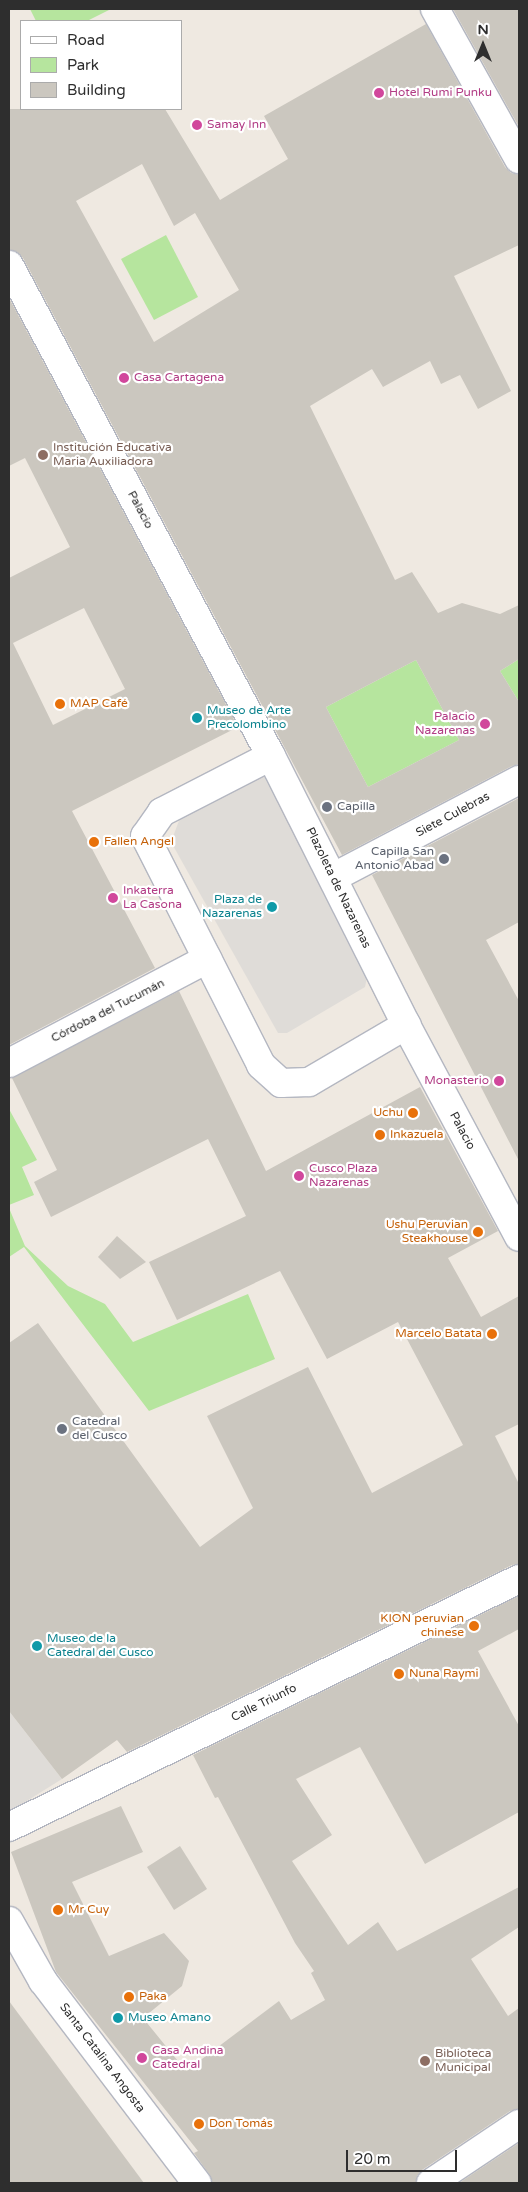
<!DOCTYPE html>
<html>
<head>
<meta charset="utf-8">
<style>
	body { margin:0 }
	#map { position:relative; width:528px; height:2192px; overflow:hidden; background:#efe9e1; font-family:"Varela Round",sans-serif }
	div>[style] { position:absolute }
	.green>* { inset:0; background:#b6e59e }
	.plaza>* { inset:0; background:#dfdcd8 }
	.building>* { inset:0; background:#cbc7bf }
	.roads { filter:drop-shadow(1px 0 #b4b7c1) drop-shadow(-1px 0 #b4b7c1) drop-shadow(0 1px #b4b7c1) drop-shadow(0 -1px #b4b7c1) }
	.minor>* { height:28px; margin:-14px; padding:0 14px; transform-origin:14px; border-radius:14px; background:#fff }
	.dots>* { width:14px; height:14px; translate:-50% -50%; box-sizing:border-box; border:2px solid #fff; border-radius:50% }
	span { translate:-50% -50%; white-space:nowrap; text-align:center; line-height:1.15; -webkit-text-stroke:4.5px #fff; paint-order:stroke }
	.hotel-label { font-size:12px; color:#b23c85 }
	.left { translate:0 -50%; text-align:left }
	.right { translate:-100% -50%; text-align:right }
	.education-label { font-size:12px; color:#785e54 }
	.street-label { font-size:12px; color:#2e2e2e }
	.food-label { font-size:12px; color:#c56008 }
	.culture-label { font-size:12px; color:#0d838f }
	.worship-label { font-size:12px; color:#5b616d }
	.frame { position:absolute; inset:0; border:10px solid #2e2e2e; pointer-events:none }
	.legend { position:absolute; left:20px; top:20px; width:162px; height:90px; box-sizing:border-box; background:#fff; border:1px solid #ababab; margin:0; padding:6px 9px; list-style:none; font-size:15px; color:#2e2e2e }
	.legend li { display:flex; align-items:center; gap:10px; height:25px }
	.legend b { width:25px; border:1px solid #ababab }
	.north { position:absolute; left:458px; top:20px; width:50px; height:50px; -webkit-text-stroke:4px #fff; paint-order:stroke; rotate:0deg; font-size:14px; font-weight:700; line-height:20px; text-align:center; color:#2e2e2e }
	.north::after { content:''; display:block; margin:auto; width:18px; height:22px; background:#2e2e2e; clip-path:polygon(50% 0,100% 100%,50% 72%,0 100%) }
	.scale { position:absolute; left:346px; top:2150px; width:111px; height:22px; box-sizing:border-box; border:2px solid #2e2e2e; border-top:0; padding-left:6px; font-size:15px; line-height:18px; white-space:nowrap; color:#2e2e2e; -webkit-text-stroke:4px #fff; paint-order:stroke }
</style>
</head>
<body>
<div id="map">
	<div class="green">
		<div style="clip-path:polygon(30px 9px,111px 9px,87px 21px,36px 21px)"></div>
		<div style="clip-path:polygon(166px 235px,198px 297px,154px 320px,121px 259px)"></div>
		<div style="clip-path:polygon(519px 659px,519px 702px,500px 671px)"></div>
		<div style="clip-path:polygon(416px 660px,459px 740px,368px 787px,326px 707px)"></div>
		<div style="clip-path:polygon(9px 1109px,37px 1160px,22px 1167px,34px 1195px,9px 1205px)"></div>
		<div style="clip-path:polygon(9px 1208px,25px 1246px,68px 1286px,105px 1304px,133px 1342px,248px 1294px,275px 1359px,149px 1411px,24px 1247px,9px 1257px)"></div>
	</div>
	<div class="plaza">
		<div style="clip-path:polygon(260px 775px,271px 776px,368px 972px,365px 987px,287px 1033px,278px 1033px,171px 842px,180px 818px)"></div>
		<div style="clip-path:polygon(9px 1711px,62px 1779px,9px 1812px)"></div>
	</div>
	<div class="building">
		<div style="clip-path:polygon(453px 9px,519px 9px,519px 127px)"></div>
		<div style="clip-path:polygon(evenodd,426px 24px,505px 167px,511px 173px,519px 175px,519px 245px,454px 276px,511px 391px,478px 409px,460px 375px,441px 384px,430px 361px,383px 387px,372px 369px,310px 406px,395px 580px,412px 572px,438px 613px,462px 603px,500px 614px,519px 605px,519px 659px,500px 671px,519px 702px,519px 764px,512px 766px,342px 855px,23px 258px,17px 252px,9px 250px,9px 109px,165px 109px,220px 200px,288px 159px,264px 116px,426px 24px,142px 164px,174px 226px,195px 213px,239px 290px,154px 342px,76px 201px,142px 164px,426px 24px,416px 660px,459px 740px,368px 787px,326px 707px,416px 660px)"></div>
		<div style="clip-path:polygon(evenodd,9px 298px,238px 727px,72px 811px,155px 968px,9px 1045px,9px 578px,70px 547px,25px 458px,9px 466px,9px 298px,84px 608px,125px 689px,53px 725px,13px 643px,84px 608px)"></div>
		<div style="clip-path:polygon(519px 798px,519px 922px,486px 940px,519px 1001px,519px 1161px,372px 875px)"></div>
		<div style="clip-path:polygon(179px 991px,266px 1171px,420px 1087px,498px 1231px,448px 1258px,481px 1317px,519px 1296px,519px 1424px,495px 1436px,519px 1484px,519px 1564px,512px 1565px,127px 1752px,117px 1740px,62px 1779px,9px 1711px,9px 1343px,38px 1323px,200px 1547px,253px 1508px,207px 1416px,308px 1367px,372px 1493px,463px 1445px,398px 1322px,327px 1359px,280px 1271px,177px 1320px,149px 1262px,246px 1216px,208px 1139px,51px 1217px,34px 1182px,57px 1170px,12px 1078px)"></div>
		<div style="clip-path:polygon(117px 1236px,146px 1262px,120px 1279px,98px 1257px)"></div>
		<div style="clip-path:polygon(519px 1596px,519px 1629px,478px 1651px,519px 1726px,519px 1812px,425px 1864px,360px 1747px,296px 1779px,332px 1835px,292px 1861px,348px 1945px,378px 1922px,397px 1951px,519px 1887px,519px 1927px,471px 1959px,508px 2016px,519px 2008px,519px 2109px,510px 2111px,422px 2170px,417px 2176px,416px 2183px,212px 2183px,209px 2174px,194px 2153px,198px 2151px,56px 1972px,11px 1852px,121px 1806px,143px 1852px,72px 1882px,109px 1956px,164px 1933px,189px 1961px,182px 1986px,143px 2018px,186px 2071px,279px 2001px,291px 2020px,325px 2000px,311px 1973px,314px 1971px,295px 1943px,218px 1797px,215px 1798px,193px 1755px)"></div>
		<div style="clip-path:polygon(180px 1846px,207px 1889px,174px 1910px,147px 1867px)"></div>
		<div style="clip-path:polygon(9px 2001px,144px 2183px,9px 2183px)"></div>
		<div style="clip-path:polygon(519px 2143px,519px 2183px,459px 2183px)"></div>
	</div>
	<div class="roads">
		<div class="minor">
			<div style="left:435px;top:9px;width:172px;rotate:60.8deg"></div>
			<div style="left:9px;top:265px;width:557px;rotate:61.92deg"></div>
			<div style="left:271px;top:756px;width:301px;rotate:63.3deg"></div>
			<div style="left:406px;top:1025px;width:240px;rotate:61.9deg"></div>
			<div style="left:271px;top:756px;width:123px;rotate:152.8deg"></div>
			<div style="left:162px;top:812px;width:29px;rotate:125deg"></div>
			<div style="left:145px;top:836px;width:257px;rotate:63.1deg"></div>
			<div style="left:261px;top:1065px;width:27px;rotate:42deg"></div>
			<div style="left:281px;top:1083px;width:28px;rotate:-2deg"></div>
			<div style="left:309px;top:1082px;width:113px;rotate:-30.4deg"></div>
			<div style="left:334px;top:877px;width:209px;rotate:-27.7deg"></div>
			<div style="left:9px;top:1063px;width:224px;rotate:-27.7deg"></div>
			<div style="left:9px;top:1827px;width:567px;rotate:-25.93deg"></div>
			<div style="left:9px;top:1921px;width:69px;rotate:60.5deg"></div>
			<div style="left:43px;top:1981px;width:254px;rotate:52.7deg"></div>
			<div style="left:431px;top:2183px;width:106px;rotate:-33.8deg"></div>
		</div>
	</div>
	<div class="dots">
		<div style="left:379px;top:93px;background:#d1479c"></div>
		<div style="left:197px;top:125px;background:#d1479c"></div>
		<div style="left:124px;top:378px;background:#d1479c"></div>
		<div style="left:43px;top:455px;background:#8d6e63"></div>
		<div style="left:60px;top:704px;background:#e8710a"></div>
		<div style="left:197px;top:718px;background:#0f9aa8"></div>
		<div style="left:485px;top:724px;background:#d1479c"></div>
		<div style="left:327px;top:807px;background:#6b7280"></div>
		<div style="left:94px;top:842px;background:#e8710a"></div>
		<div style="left:444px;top:859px;background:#6b7280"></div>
		<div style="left:113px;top:898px;background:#d1479c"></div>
		<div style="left:272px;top:907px;background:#0f9aa8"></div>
		<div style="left:499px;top:1081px;background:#d1479c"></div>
		<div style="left:413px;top:1113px;background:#e8710a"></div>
		<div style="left:380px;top:1135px;background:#e8710a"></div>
		<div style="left:299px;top:1176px;background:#d1479c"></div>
		<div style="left:478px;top:1232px;background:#e8710a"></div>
		<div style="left:492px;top:1334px;background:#e8710a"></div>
		<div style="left:62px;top:1429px;background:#6b7280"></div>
		<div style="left:474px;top:1626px;background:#e8710a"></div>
		<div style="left:37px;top:1646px;background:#0f9aa8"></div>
		<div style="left:399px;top:1674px;background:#e8710a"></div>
		<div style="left:58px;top:1910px;background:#e8710a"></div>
		<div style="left:129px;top:1997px;background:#e8710a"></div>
		<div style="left:118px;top:2018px;background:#0f9aa8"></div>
		<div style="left:142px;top:2058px;background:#d1479c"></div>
		<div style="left:425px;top:2061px;background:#8d6e63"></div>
		<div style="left:199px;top:2124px;background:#e8710a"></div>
	</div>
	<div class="hotel-label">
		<span class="left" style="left:389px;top:93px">Hotel Rumi Punku</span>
		<span class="left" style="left:207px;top:125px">Samay Inn</span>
		<span class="left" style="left:134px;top:378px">Casa Cartagena</span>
		<span class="right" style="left:475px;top:724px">Palacio<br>Nazarenas</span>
		<span class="left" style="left:123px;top:898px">Inkaterra<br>La Casona</span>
		<span class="right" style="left:489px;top:1081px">Monasterio</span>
		<span class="left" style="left:309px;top:1176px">Cusco Plaza<br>Nazarenas</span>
		<span class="left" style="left:152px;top:2058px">Casa Andina<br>Catedral</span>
	</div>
	<div class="education-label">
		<span class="left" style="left:53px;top:455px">Institución Educativa<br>Maria Auxiliadora</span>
		<span class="left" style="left:435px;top:2061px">Biblioteca<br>Municipal</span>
	</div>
	<div class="street-label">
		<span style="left:140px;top:510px;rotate:62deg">Palacio</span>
		<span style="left:453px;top:815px;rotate:-28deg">Siete Culebras</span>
		<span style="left:338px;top:888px;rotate:64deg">Plazoleta de Nazarenas</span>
		<span style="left:108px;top:1011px;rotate:-27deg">Córdoba del Tucumán</span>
		<span style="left:462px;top:1131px;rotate:62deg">Palacio</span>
		<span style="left:264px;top:1703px;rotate:-26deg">Calle Triunfo</span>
		<span style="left:102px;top:2058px;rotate:53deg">Santa Catalina Angosta</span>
	</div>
	<div class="food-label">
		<span class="left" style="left:70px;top:704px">MAP Café</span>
		<span class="left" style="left:104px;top:842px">Fallen Angel</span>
		<span class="right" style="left:403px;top:1113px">Uchu</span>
		<span class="left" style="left:390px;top:1135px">Inkazuela</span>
		<span class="right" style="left:468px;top:1232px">Ushu Peruvian<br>Steakhouse</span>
		<span class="right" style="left:482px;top:1334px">Marcelo Batata</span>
		<span class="right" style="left:464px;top:1626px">KION peruvian<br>chinese</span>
		<span class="left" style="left:409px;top:1674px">Nuna Raymi</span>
		<span class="left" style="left:68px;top:1910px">Mr Cuy</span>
		<span class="left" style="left:139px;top:1997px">Paka</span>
		<span class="left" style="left:209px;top:2124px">Don Tomás</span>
	</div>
	<div class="culture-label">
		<span class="left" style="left:207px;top:718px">Museo de Arte<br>Precolombino</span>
		<span class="right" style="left:262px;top:907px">Plaza de<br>Nazarenas</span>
		<span class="left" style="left:47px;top:1646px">Museo de la<br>Catedral del Cusco</span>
		<span class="left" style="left:128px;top:2018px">Museo Amano</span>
	</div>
	<div class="worship-label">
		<span class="left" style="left:337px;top:807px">Capilla</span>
		<span class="right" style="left:434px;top:859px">Capilla San<br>Antonio Abad</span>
		<span class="left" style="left:72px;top:1429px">Catedral<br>del Cusco</span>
	</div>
	<div class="frame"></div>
	<ul class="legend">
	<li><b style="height:6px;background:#fff"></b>Road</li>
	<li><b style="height:14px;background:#b6e59e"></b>Park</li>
	<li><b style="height:14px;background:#cbc7bf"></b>Building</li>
	</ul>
	<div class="north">N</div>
	<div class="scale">20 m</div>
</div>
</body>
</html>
